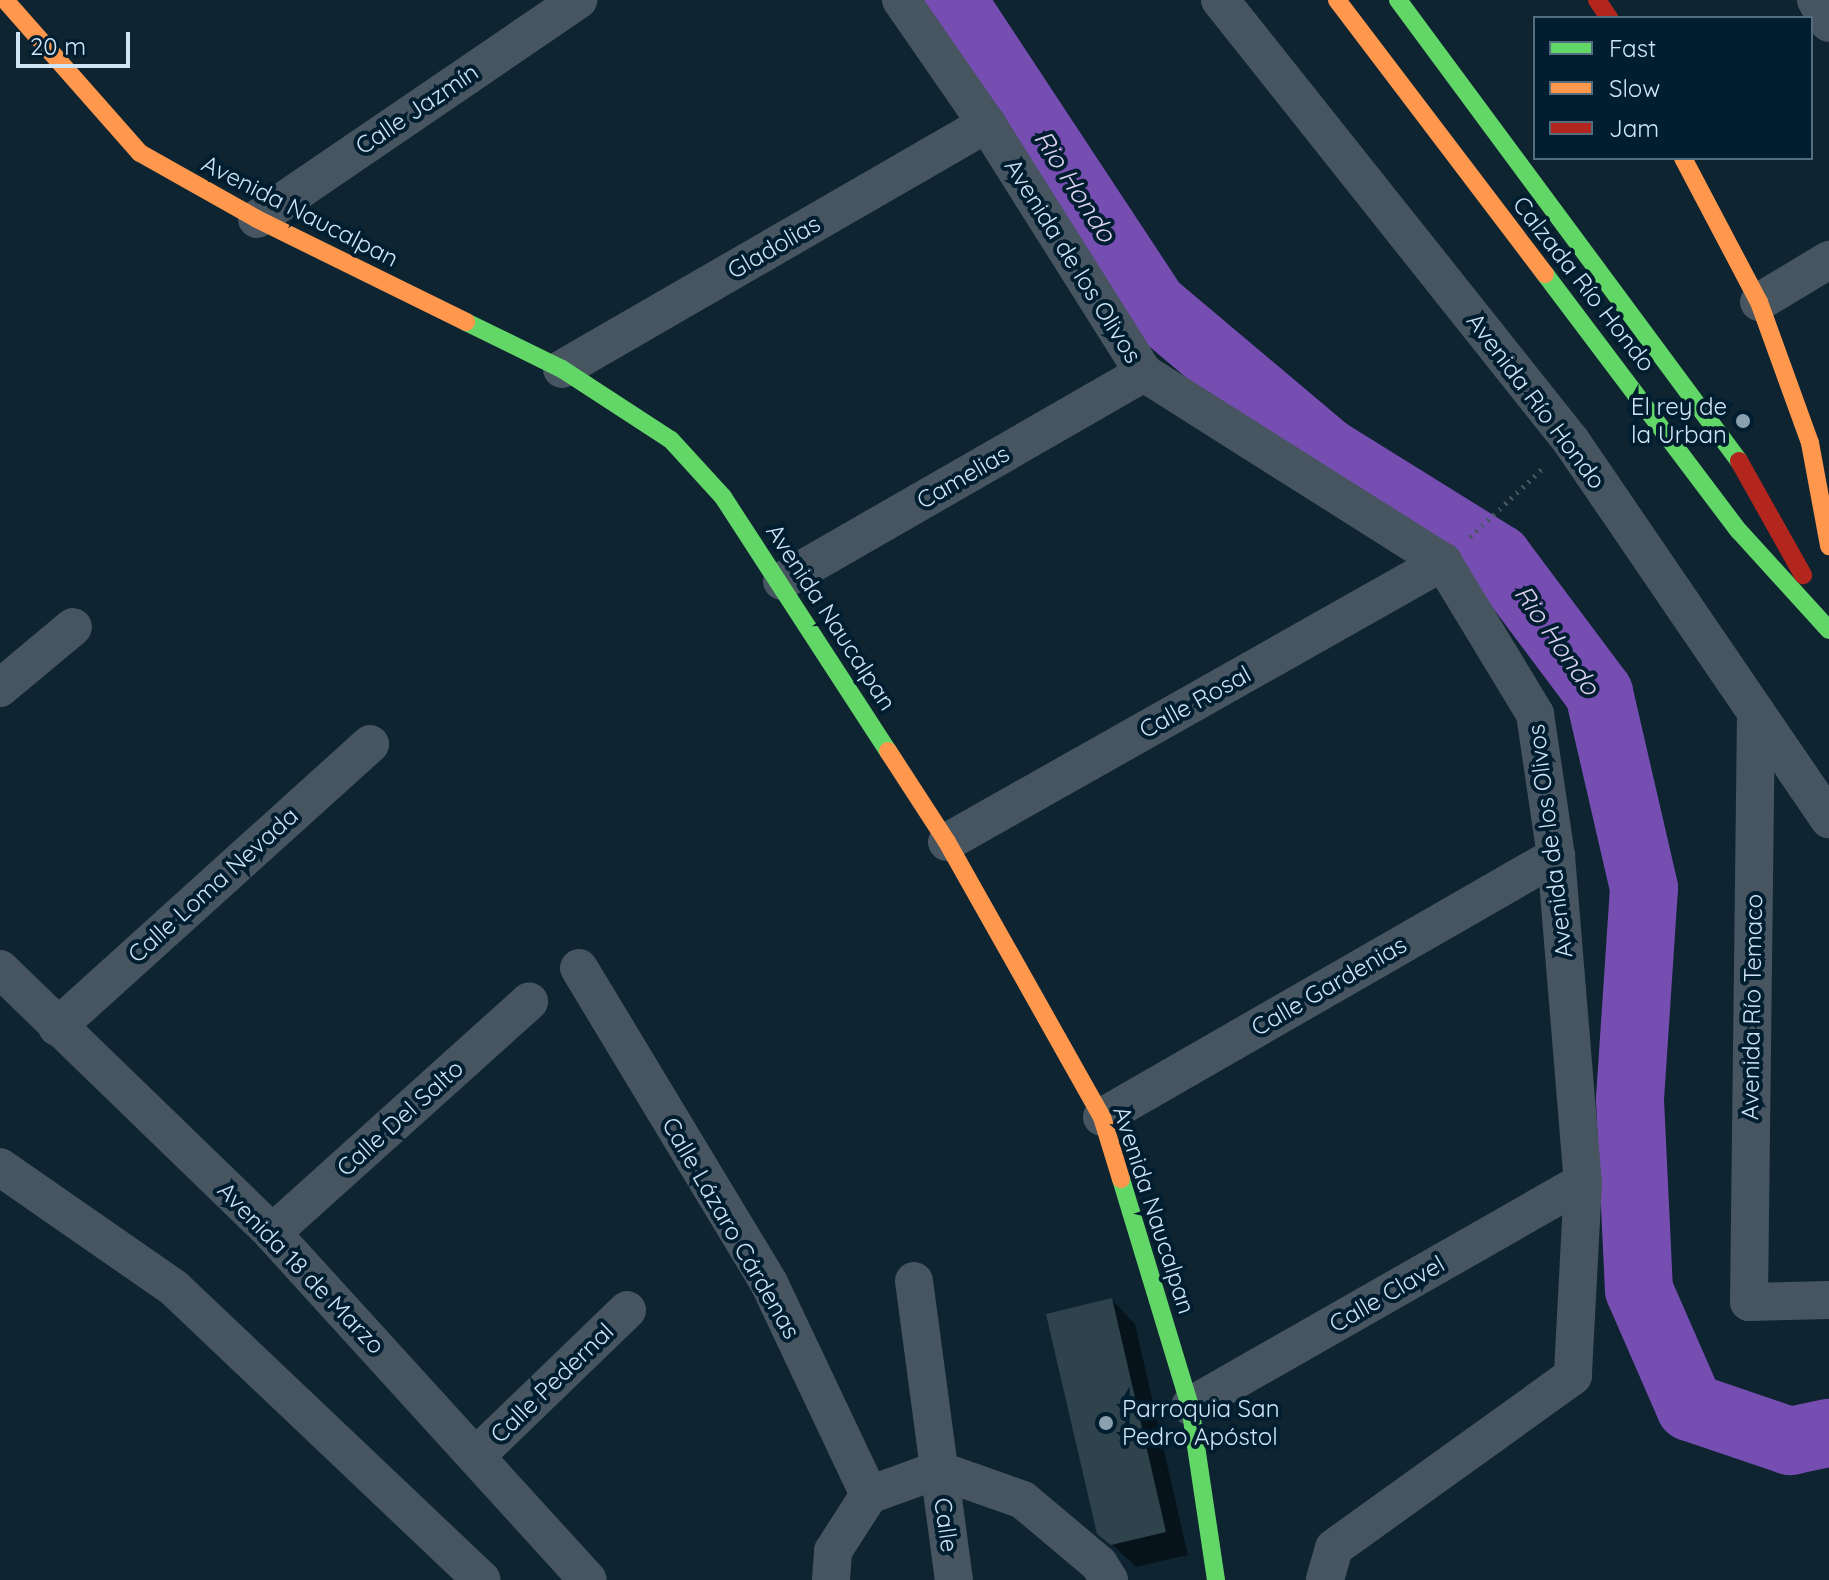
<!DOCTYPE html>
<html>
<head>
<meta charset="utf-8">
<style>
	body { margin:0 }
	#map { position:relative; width:1829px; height:1580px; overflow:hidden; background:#0e2431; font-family:Quicksand,sans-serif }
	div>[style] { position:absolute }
	.shadow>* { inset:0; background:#0007 }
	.river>* { height:68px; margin:-34px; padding:0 34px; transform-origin:34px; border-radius:34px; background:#764eb1 }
	.building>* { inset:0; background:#2e434c }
	.path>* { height:5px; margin-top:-2.5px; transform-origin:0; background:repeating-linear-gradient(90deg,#48565f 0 2px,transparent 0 8px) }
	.street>* { height:38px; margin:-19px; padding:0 19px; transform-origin:19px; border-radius:19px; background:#465560 }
	.fast>* { height:18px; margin:-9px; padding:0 9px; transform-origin:9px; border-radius:9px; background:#63d668 }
	.slow>* { height:18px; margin:-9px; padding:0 9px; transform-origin:9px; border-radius:9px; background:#ff974d }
	.jam>* { height:18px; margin:-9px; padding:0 9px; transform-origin:9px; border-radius:9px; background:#b3261e }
	.dots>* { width:22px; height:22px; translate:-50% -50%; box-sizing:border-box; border:4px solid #011d30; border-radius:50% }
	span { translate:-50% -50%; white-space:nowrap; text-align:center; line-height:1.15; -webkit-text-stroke:8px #011d30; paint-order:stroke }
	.street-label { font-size:24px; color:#cfe4f4 }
	.poi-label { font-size:24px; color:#cfe4f4 }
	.right { translate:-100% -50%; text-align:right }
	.left { translate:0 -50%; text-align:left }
	.water-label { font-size:26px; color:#dbd2ee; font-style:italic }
	.legend { position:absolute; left:1533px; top:16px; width:280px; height:144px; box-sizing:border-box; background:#011d30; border:2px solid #536d7e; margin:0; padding:10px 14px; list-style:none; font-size:24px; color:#cfe4f4 }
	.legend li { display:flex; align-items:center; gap:16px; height:40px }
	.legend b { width:40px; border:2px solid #536d7e }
	.scale { position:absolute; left:16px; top:32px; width:114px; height:36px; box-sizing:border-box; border:4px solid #cfe4f4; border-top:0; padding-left:10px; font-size:24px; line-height:28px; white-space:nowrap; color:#cfe4f4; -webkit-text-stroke:6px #011d30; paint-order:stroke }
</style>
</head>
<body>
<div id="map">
	<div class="shadow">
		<div style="clip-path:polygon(1112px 1300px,1135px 1324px,1188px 1555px,1136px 1567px,1099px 1532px)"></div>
	</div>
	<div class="river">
		<div style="left:952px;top:0;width:367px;rotate:56.6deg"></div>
		<div style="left:1154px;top:306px;width:225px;rotate:40.1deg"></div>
		<div style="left:1326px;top:451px;width:203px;rotate:31.9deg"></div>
		<div style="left:1498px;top:558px;width:169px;rotate:53.2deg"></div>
		<div style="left:1599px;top:693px;width:200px;rotate:77deg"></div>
		<div style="left:1644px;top:888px;width:212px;rotate:93.8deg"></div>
		<div style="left:1630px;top:1100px;width:190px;rotate:87.3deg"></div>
		<div style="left:1639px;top:1290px;width:128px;rotate:66.4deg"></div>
		<div style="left:1690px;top:1407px;width:106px;rotate:18.8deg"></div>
		<div style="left:1790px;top:1441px;width:40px;rotate:-12deg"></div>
	</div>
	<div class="building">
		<div style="clip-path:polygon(1112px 1298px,1166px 1532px,1111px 1545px,1097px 1534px,1046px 1314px)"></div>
	</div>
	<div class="path">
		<div style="left:1470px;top:537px;width:102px;rotate:-43.4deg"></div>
	</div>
	<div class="street">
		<div style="left:901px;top:0;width:151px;rotate:55.3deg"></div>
		<div style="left:987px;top:124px;width:294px;rotate:57.8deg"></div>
		<div style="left:1144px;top:373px;width:354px;rotate:32.3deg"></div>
		<div style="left:1443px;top:562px;width:178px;rotate:58.8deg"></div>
		<div style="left:1535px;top:714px;width:144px;rotate:81.6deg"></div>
		<div style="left:1556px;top:856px;width:327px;rotate:85.3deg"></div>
		<div style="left:1583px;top:1182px;width:194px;rotate:93deg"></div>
		<div style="left:1573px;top:1376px;width:294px;rotate:144.3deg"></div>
		<div style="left:1334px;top:1548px;width:33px;rotate:106deg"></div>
		<div style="left:1220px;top:0;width:564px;rotate:51.48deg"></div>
		<div style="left:1571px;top:441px;width:458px;rotate:55.7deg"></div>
		<div style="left:1816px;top:0;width:26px;rotate:61deg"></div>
		<div style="left:257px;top:219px;width:389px;rotate:-34.3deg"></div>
		<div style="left:1759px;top:302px;width:82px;rotate:-31deg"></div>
		<div style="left:562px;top:369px;width:491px;rotate:-30deg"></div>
		<div style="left:782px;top:581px;width:418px;rotate:-29.9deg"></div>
		<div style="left:0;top:688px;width:95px;rotate:-39.9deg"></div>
		<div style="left:1756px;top:712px;width:590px;rotate:90.68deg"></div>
		<div style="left:1749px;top:1302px;width:80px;rotate:-1.4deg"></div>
		<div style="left:947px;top:842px;width:570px;rotate:-29.45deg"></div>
		<div style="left:579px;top:968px;width:368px;rotate:58.9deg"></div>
		<div style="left:769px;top:1283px;width:234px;rotate:64.7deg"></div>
		<div style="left:0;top:969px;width:379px;rotate:44.1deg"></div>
		<div style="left:272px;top:1233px;width:469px;rotate:47.7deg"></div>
		<div style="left:57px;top:1027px;width:422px;rotate:-42.1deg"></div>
		<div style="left:1102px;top:1117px;width:524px;rotate:-29.89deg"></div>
		<div style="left:0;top:1167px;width:212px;rotate:34.8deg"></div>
		<div style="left:174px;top:1288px;width:424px;rotate:43.5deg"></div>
		<div style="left:272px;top:1233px;width:346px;rotate:-42deg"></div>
		<div style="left:914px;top:1281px;width:302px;rotate:82.4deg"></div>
		<div style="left:1190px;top:1406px;width:452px;rotate:-29.7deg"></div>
		<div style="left:476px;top:1456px;width:210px;rotate:-44deg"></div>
		<div style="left:831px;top:1580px;width:29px;rotate:-86deg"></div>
		<div style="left:833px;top:1551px;width:67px;rotate:-57.3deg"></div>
		<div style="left:869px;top:1495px;width:73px;rotate:-19.9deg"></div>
		<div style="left:938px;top:1470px;width:90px;rotate:19.4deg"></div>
		<div style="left:1023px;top:1500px;width:99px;rotate:40.1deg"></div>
		<div style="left:1099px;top:1564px;width:19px;rotate:58deg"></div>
	</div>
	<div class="fast">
		<div style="left:1398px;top:0;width:573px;rotate:53.51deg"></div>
		<div style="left:1545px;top:274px;width:322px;rotate:53deg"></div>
		<div style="left:1739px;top:531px;width:134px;rotate:47.7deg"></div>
		<div style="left:466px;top:322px;width:107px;rotate:26.1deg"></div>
		<div style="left:562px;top:369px;width:130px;rotate:33.1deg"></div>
		<div style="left:671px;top:440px;width:77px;rotate:47.6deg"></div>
		<div style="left:723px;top:497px;width:303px;rotate:57deg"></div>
		<div style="left:1121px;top:1179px;width:237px;rotate:73.1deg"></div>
		<div style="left:1190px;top:1406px;width:176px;rotate:81.5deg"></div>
	</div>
	<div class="slow">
		<div style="left:5px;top:0;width:204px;rotate:48.6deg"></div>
		<div style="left:140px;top:153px;width:134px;rotate:29.4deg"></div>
		<div style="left:257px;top:219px;width:233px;rotate:26.2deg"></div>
		<div style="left:1337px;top:0;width:344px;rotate:52.8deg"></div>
		<div style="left:1683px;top:158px;width:163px;rotate:62.2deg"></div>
		<div style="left:1759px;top:302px;width:150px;rotate:70.1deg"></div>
		<div style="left:1810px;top:443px;width:105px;rotate:79.5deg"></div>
		<div style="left:888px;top:751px;width:108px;rotate:57deg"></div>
		<div style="left:947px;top:842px;width:316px;rotate:60.6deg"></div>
		<div style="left:1102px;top:1117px;width:65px;rotate:73deg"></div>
	</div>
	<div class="jam">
		<div style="left:1597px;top:0;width:22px;rotate:56deg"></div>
		<div style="left:1739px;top:461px;width:131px;rotate:60.7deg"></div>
	</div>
	<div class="dots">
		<div style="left:1743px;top:421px;background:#8ba1b0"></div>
		<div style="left:1106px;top:1423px;background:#8ba1b0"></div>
	</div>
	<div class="street-label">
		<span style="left:417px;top:109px;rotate:-34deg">Calle Jazmín</span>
		<span style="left:300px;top:211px;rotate:27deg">Avenida Naucalpan</span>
		<span style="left:774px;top:247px;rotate:-30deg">Gladolias</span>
		<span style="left:1073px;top:261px;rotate:58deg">Avenida de los Olivos</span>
		<span style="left:1584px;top:284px;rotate:52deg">Calzada Río Hondo</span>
		<span style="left:1536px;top:401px;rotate:53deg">Avenida Río Hondo</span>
		<span style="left:963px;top:477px;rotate:-30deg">Camelias</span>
		<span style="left:831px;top:617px;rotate:57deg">Avenida Naucalpan</span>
		<span style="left:1195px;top:702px;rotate:-29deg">Calle Rosal</span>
		<span style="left:1550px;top:841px;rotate:-97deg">Avenida de los Olivos</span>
		<span style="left:213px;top:885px;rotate:-42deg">Calle Loma Nevada</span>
		<span style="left:1329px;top:986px;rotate:-30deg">Calle Gardenias</span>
		<span style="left:1752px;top:1007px;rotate:-89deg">Avenida Río Temaco</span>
		<span style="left:400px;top:1118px;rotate:-42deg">Calle Del Salto</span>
		<span style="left:1154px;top:1210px;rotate:72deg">Avenida Naucalpan</span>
		<span style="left:731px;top:1228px;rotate:60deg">Calle Lázaro Cárdenas</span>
		<span style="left:301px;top:1268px;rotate:46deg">Avenida 18 de Marzo</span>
		<span style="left:1387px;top:1294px;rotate:-30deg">Calle Clavel</span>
		<span style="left:552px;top:1383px;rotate:-44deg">Calle Pedernal</span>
		<span style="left:946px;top:1525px;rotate:82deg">Calle</span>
	</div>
	<div class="poi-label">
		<span class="right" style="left:1727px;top:421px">El rey de<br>la Urban</span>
		<span class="left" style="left:1122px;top:1423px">Parroquia San<br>Pedro Apóstol</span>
	</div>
	<div class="water-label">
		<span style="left:1075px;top:186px;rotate:57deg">Rio Hondo</span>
		<span style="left:1557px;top:640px;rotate:55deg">Rio Hondo</span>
	</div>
	<ul class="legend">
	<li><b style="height:10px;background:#63d668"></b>Fast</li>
	<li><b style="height:10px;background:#ff974d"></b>Slow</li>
	<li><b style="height:10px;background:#b3261e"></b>Jam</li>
	</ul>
	<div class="scale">20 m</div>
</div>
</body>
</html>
